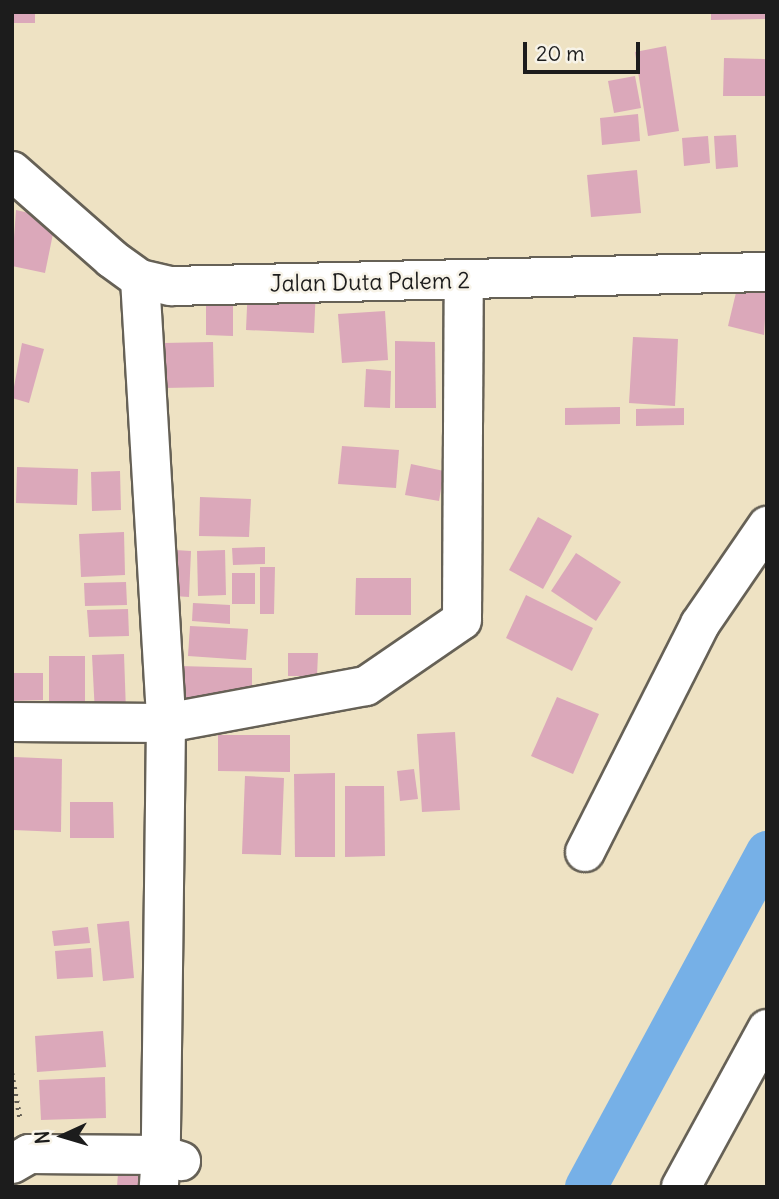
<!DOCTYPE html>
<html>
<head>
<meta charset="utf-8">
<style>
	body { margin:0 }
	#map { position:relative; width:779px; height:1199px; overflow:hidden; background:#eee2c3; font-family:Delius,sans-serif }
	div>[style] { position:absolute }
	.canal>* { height:42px; margin:-21px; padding:0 21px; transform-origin:21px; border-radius:21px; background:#76b0e7 }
	.building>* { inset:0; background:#dba8ba }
	.path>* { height:4.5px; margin-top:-2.25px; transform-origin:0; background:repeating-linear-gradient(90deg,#666156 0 2px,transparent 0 7px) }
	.roads { filter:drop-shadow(2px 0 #666156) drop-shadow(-2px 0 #666156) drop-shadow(0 2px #666156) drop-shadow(0 -2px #666156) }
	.minor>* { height:38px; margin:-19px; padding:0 19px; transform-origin:19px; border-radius:19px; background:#fff }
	span { translate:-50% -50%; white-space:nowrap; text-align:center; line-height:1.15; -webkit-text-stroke:5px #f7f3e8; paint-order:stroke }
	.street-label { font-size:23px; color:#1c1c1c }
	.frame { position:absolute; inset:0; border:14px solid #1c1c1c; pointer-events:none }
	.north { position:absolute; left:28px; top:1101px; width:70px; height:70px; -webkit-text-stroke:5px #f7f3e8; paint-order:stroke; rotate:266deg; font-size:19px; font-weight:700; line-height:28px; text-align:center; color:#1c1c1c }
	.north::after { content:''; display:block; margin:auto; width:24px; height:32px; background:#1c1c1c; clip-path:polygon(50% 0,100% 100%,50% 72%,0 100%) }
	.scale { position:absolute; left:523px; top:42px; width:117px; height:32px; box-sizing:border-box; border:4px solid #1c1c1c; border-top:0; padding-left:9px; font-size:21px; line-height:24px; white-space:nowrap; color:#1c1c1c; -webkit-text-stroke:5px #f7f3e8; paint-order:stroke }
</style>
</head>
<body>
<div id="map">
	<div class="canal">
		<div style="left:586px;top:1187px;width:381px;rotate:-61.6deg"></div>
	</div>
	<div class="building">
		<div style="clip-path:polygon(12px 12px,35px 12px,35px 23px,12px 23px)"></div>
		<div style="clip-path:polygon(711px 12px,767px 12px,767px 19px,711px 20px)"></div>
		<div style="clip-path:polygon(666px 46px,679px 131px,648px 136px,635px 52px)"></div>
		<div style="clip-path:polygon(724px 58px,767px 59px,767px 96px,723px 96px)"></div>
		<div style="clip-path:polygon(635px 76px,641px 108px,614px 113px,608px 81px)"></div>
		<div style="clip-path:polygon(638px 114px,640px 141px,602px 145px,600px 118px)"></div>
		<div style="clip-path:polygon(736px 135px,738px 167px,716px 169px,714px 136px)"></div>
		<div style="clip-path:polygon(708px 136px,710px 163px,684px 166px,682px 138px)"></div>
		<div style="clip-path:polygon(637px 170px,641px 213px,591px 217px,587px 175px)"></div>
		<div style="clip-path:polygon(16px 210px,56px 219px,45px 273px,12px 266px)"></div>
		<div style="clip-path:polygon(739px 280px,767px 287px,764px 335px,728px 326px)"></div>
		<div style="clip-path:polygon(248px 284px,316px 287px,314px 333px,246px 330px)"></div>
		<div style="clip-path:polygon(206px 299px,233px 300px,233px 336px,206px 335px)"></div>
		<div style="clip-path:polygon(385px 311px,388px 360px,342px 363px,338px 314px)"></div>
		<div style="clip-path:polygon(633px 337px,678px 339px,675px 406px,629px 403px)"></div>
		<div style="clip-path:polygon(395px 341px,435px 342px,436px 408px,395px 408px)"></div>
		<div style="clip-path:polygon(213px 342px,214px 387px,164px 388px,163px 343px)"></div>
		<div style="clip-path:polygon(22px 343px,44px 349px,29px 403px,12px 398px)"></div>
		<div style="clip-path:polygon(366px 369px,391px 371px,390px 408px,364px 407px)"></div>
		<div style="clip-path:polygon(620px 407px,620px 424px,565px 425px,565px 408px)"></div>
		<div style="clip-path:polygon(684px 408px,684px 425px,636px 426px,636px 409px)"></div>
		<div style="clip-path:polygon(342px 446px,399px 450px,396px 488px,338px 484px)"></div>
		<div style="clip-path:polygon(411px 464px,444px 471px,439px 501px,405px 495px)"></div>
		<div style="clip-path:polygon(17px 467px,78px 469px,77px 505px,16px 503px)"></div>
		<div style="clip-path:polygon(120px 471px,121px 510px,92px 511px,91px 472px)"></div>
		<div style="clip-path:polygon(200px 497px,251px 499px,249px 537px,199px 536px)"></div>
		<div style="clip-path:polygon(538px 517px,572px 536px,543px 589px,509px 570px)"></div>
		<div style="clip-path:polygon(124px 532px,125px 575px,81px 577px,79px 534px)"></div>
		<div style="clip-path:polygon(265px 547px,265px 564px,233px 565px,232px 548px)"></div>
		<div style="clip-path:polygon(175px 550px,191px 551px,189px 597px,173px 596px)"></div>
		<div style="clip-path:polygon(225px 550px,226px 595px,198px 596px,197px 551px)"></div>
		<div style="clip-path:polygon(576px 553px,621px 582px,596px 621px,551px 591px)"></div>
		<div style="clip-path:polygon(260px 567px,275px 567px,274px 614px,260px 614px)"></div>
		<div style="clip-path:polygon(232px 573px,255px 573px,255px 604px,232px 604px)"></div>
		<div style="clip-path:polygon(356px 578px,411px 578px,411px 615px,355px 615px)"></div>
		<div style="clip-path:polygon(126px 582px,127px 605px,85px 606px,84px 583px)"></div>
		<div style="clip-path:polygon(526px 595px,593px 628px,572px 671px,506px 638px)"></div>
		<div style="clip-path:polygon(193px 603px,230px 605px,230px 624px,192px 621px)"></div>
		<div style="clip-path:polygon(128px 609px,129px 636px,89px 637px,87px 610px)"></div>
		<div style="clip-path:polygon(190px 626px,248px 629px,246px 660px,188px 656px)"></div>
		<div style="clip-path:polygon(288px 653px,318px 653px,317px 676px,288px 676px)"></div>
		<div style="clip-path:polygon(124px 654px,126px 712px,95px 714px,92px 655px)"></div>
		<div style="clip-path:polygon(49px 656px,85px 656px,85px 711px,49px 711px)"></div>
		<div style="clip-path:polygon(179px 666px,252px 668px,252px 699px,178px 698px)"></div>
		<div style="clip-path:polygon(12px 673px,43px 673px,43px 700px,12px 701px)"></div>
		<div style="clip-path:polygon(557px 697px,599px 714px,573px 774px,531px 756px)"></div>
		<div style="clip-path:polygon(455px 732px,460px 810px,422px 812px,417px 734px)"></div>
		<div style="clip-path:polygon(218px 735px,290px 735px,290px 772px,218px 771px)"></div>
		<div style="clip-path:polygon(14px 757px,62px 759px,61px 832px,13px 830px)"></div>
		<div style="clip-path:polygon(414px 769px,418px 799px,400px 801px,397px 771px)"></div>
		<div style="clip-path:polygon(335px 773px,335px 857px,295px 857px,294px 774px)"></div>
		<div style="clip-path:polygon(245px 776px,284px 778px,281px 855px,242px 854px)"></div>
		<div style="clip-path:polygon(345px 786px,384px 786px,385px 856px,345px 857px)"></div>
		<div style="clip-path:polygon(70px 802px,113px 802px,114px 838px,70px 838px)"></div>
		<div style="clip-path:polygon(129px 921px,134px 978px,103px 981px,97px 924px)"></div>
		<div style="clip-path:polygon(88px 927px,90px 943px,54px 946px,52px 931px)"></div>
		<div style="clip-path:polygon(91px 948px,93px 977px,57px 979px,55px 951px)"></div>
		<div style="clip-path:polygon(103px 1031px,106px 1067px,37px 1072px,35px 1036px)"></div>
		<div style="clip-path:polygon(105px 1077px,106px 1118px,41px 1120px,39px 1080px)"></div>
		<div style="clip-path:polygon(119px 1160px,153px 1161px,151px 1187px,117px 1187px)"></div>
	</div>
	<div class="path">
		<div style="left:12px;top:1073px;width:45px;rotate:79.7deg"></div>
	</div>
	<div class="roads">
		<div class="minor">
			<div style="left:12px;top:171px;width:133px;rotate:41.3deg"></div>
			<div style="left:112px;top:259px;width:34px;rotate:36deg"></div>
			<div style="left:140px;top:279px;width:32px;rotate:13deg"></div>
			<div style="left:171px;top:286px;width:596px;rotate:-1.35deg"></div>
			<div style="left:140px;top:279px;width:445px;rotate:86.6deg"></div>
			<div style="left:166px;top:723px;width:432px;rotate:90.7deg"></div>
			<div style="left:161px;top:1155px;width:21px;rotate:17deg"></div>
			<div style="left:12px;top:722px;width:154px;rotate:0.4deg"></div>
			<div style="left:166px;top:723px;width:203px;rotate:-10.5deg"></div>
			<div style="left:366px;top:686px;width:116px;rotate:-34.5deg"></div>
			<div style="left:462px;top:620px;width:340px;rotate:-89.7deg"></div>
			<div style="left:585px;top:852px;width:255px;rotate:-63.2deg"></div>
			<div style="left:700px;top:624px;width:119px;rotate:-55.6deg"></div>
			<div style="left:12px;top:1164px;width:20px;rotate:-30deg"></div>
			<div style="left:29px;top:1154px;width:132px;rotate:0.4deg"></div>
			<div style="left:161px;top:1155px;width:32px;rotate:94deg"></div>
			<div style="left:681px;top:1187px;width:180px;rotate:-61.4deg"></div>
		</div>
	</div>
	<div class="street-label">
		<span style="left:370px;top:282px;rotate:-1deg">Jalan Duta Palem 2</span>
	</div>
	<div class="frame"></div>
	<div class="north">N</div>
	<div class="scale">20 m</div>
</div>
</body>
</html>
